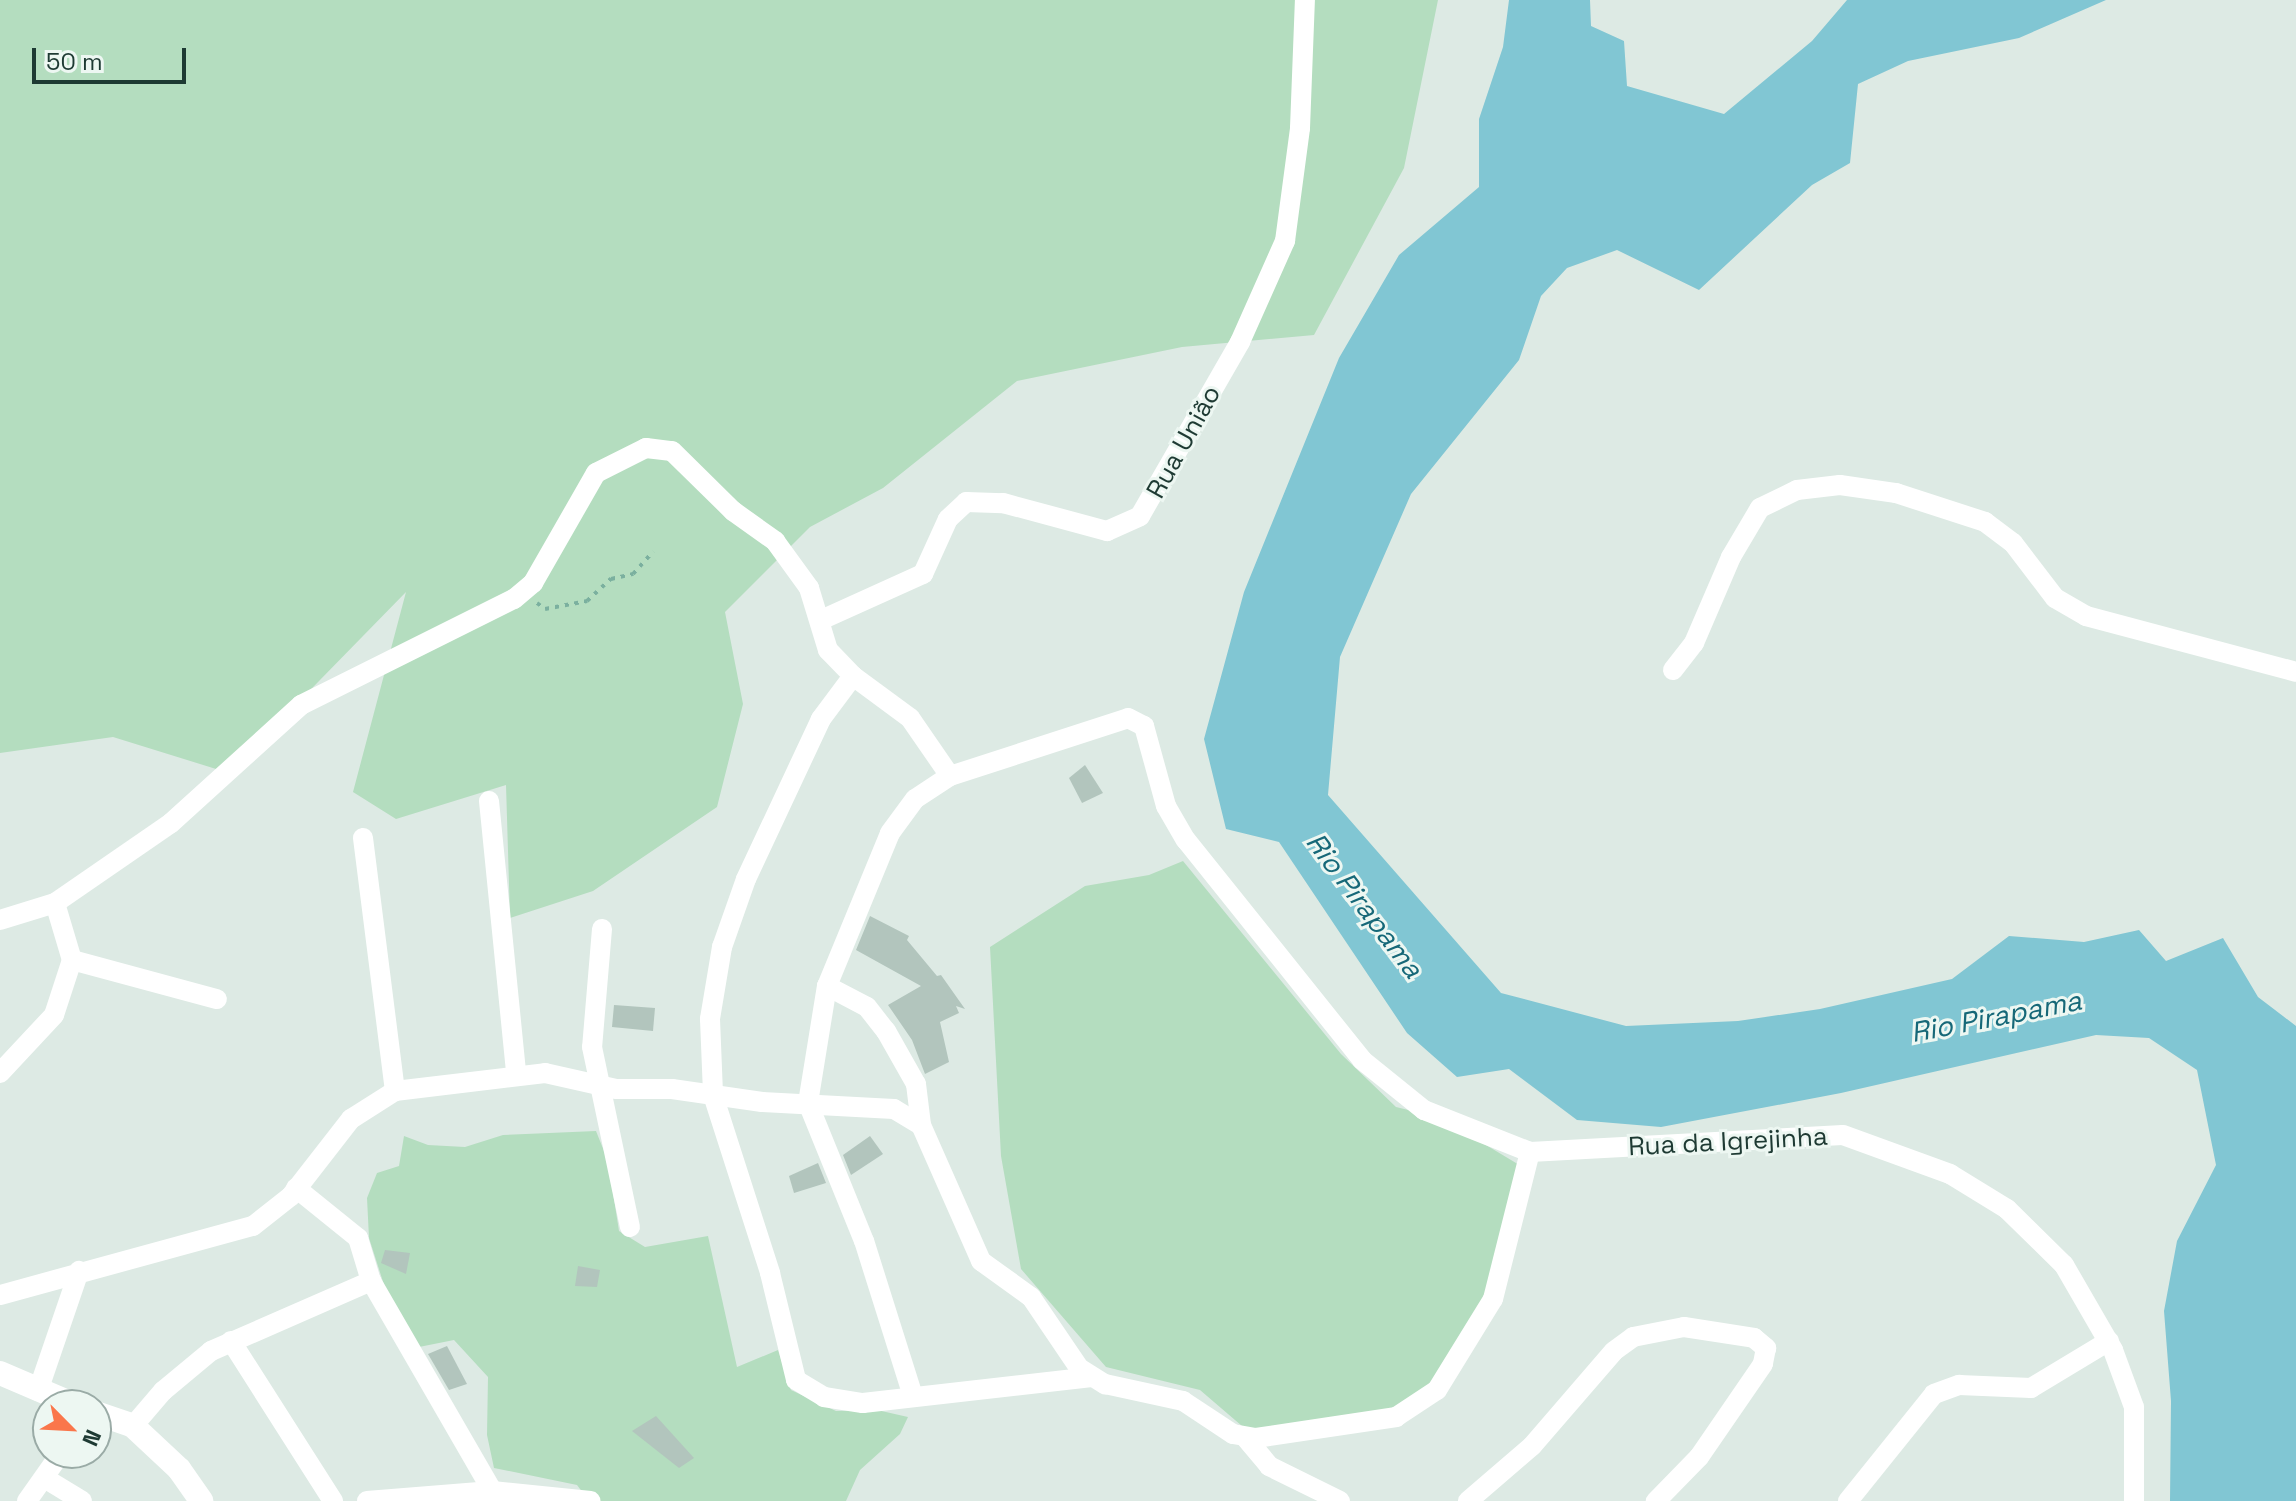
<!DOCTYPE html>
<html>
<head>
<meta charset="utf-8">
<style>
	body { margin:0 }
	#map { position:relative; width:2296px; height:1501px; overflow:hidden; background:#ddeae4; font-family:"Space Grotesk",sans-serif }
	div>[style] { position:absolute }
	.green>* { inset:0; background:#b4ddbf }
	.water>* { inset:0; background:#81c6d3 }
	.building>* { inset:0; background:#b2c5bd }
	.path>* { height:4px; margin-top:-2px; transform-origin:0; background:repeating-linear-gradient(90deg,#7bb09f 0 4px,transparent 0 10px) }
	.street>* { height:20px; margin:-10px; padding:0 10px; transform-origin:10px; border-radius:10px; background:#fff }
	.secondary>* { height:24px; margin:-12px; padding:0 12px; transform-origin:12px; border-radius:12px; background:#fff }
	span { translate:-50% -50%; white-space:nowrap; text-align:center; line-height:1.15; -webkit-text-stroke:6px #edf7f2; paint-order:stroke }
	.street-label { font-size:26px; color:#1e3a33 }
	.water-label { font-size:28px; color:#166878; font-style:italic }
	.north { position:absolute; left:32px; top:1389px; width:80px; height:80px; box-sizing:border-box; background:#edf7f2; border:2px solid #9aaba6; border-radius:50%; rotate:114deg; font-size:22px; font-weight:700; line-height:32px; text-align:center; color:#1e3a33 }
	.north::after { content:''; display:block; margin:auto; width:28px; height:36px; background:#fa764b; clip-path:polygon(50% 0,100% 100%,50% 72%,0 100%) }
	.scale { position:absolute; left:32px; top:48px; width:154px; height:36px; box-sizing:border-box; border:4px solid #1e3a33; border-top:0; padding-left:10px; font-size:24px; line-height:28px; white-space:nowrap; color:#1e3a33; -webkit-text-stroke:6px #edf7f2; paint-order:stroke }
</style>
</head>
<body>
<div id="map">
	<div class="green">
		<div style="clip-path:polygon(0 0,1438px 0,1404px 168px,1314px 335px,1182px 347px,1017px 381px,883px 488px,810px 527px,725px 612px,743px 704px,717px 807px,593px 891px,510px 918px,506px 785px,396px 819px,353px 792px,406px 592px,229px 773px,113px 737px,0 753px)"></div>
		<div style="clip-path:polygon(1183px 861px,1341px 1054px,1396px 1107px,1441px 1118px,1526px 1169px,1476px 1334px,1424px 1402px,1256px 1438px,1200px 1390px,1106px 1367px,1021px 1269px,1001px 1156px,990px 947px,1085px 886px,1149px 875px)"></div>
		<div style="clip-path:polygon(596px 1131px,608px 1161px,619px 1231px,645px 1247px,708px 1236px,737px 1367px,778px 1350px,791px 1390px,836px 1411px,877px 1410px,908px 1417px,900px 1434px,860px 1470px,846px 1501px,589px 1501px,577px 1485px,494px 1468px,487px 1435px,488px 1377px,454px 1340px,419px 1347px,385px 1288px,369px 1238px,367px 1198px,377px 1173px,399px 1166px,404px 1136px,428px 1145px,465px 1147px,503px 1135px)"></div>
	</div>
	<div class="water">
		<div style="clip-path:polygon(1509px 0,1590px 0,1591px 26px,1624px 41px,1627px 86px,1724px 114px,1812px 41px,1847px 0,2106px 0,2019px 38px,1908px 61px,1858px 84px,1850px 163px,1812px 185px,1699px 290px,1617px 250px,1567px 268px,1541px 296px,1519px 360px,1411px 494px,1340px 657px,1328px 795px,1501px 993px,1626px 1026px,1738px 1021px,1820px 1009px,1952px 979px,2009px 936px,2084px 942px,2139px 930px,2166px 961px,2223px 938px,2258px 997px,2296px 1026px,2296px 1501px,2170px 1501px,2171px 1401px,2164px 1311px,2177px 1241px,2216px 1165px,2197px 1070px,2149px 1038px,2096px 1035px,1841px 1093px,1661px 1127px,1577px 1120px,1509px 1069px,1457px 1077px,1407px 1033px,1279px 842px,1226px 829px,1204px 739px,1244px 592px,1339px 358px,1399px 255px,1479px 187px,1479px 119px,1503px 47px)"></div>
	</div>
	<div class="building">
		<div style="clip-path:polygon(1085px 765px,1103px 793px,1082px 803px,1069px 778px)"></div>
		<div style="clip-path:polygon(870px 916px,909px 936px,907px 940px,937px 976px,941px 975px,965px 1009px,956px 1006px,959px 1013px,940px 1022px,949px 1062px,925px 1074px,912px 1040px,888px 1005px,921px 986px,856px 950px)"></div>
		<div style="clip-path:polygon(614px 1005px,655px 1008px,653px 1031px,612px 1027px)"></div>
		<div style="clip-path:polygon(870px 1136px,883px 1154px,851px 1175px,843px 1155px)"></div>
		<div style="clip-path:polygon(818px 1163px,826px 1183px,794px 1193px,789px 1176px)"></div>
		<div style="clip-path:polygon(385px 1250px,410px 1253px,406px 1274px,381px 1263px)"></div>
		<div style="clip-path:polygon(578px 1266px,600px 1270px,597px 1287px,575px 1286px)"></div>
		<div style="clip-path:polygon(447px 1346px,467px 1384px,449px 1390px,428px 1354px)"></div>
		<div style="clip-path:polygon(656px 1416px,694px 1458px,679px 1468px,632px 1431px)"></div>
	</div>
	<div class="path">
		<div style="left:537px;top:603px;width:10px;rotate:37deg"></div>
		<div style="left:545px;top:609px;width:43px;rotate:-10.8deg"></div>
		<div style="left:587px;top:601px;width:33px;rotate:-43deg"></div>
		<div style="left:611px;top:579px;width:23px;rotate:-13deg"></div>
		<div style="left:633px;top:574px;width:30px;rotate:-48deg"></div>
	</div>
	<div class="street">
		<div style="left:821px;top:620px;width:112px;rotate:-24.3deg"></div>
		<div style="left:923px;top:574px;width:60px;rotate:-65.6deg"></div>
		<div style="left:948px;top:519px;width:25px;rotate:-43deg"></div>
		<div style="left:966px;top:502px;width:37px;rotate:2deg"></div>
		<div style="left:1003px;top:503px;width:108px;rotate:15.1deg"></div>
		<div style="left:1107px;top:531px;width:36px;rotate:-24deg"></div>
		<div style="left:1140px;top:516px;width:201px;rotate:-60.1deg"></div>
		<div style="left:1240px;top:342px;width:111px;rotate:-66deg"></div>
		<div style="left:1285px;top:241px;width:114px;rotate:-82.4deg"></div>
		<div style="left:1300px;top:128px;width:128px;rotate:-87.8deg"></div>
		<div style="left:1673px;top:670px;width:34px;rotate:-52deg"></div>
		<div style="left:1694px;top:643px;width:94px;rotate:-66.7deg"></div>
		<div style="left:1731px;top:557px;width:57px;rotate:-59.4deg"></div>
		<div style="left:1760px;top:508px;width:41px;rotate:-25.9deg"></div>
		<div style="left:1797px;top:490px;width:43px;rotate:-6.6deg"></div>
		<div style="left:1840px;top:485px;width:57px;rotate:8.1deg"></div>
		<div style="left:1896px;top:493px;width:94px;rotate:18deg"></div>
		<div style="left:1985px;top:522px;width:35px;rotate:37deg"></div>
		<div style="left:2013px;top:543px;width:69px;rotate:52.6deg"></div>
		<div style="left:2055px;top:598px;width:36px;rotate:30deg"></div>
		<div style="left:2086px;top:616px;width:217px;rotate:14.9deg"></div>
		<div style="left:853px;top:676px;width:54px;rotate:126.7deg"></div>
		<div style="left:821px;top:719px;width:177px;rotate:115.1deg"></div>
		<div style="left:746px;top:879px;width:72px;rotate:109.4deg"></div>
		<div style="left:722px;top:947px;width:73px;rotate:99.5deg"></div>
		<div style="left:710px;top:1019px;width:76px;rotate:87.7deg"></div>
		<div style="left:713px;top:1095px;width:187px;rotate:72.2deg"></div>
		<div style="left:770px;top:1273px;width:110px;rotate:76.3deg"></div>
		<div style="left:796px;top:1380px;width:33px;rotate:31deg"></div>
		<div style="left:824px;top:1397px;width:39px;rotate:9deg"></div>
		<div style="left:863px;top:1403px;width:228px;rotate:-6.5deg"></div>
		<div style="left:489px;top:801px;width:273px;rotate:84.3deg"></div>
		<div style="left:363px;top:838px;width:255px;rotate:82.8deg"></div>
		<div style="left:55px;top:903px;width:59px;rotate:73.4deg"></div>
		<div style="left:72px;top:960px;width:150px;rotate:15.1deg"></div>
		<div style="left:0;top:920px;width:58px;rotate:-17.2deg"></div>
		<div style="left:55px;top:903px;width:141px;rotate:-34.6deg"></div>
		<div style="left:171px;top:823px;width:176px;rotate:-42.2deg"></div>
		<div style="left:301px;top:705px;width:238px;rotate:-26.5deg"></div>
		<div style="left:514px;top:599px;width:25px;rotate:-40deg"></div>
		<div style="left:533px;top:583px;width:127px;rotate:-60.2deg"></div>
		<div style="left:596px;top:473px;width:56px;rotate:-26.6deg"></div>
		<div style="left:646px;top:448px;width:26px;rotate:7deg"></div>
		<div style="left:672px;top:451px;width:86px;rotate:44.5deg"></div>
		<div style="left:733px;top:511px;width:52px;rotate:35.5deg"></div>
		<div style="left:775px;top:541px;width:58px;rotate:54.1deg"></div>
		<div style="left:809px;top:588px;width:65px;rotate:73deg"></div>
		<div style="left:828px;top:650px;width:36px;rotate:46deg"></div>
		<div style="left:853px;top:676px;width:71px;rotate:36.4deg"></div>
		<div style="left:910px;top:718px;width:70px;rotate:55.4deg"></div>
		<div style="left:602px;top:929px;width:118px;rotate:94.8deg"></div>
		<div style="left:592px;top:1047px;width:184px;rotate:78.1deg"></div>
		<div style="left:827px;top:986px;width:45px;rotate:27.7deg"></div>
		<div style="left:867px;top:1007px;width:31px;rotate:52deg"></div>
		<div style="left:886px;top:1031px;width:61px;rotate:60.5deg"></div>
		<div style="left:916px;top:1084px;width:41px;rotate:83deg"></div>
		<div style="left:0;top:1073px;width:79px;rotate:-47deg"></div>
		<div style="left:54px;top:1015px;width:58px;rotate:-71.9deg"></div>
		<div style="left:296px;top:1188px;width:80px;rotate:38.9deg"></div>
		<div style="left:358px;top:1238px;width:45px;rotate:73.2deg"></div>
		<div style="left:371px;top:1281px;width:242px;rotate:60deg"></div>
		<div style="left:0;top:1295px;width:262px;rotate:-15.3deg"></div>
		<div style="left:253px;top:1226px;width:48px;rotate:-38.3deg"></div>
		<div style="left:291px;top:1196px;width:98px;rotate:-52.1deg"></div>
		<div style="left:351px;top:1119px;width:52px;rotate:-32.5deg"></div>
		<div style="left:395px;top:1091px;width:151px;rotate:-6.8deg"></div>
		<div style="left:545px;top:1073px;width:73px;rotate:12.7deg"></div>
		<div style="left:616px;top:1089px;width:56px"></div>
		<div style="left:672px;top:1089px;width:91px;rotate:8.2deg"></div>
		<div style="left:762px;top:1102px;width:132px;rotate:3deg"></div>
		<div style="left:894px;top:1109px;width:31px;rotate:31deg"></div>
		<div style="left:921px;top:1125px;width:149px;rotate:66.2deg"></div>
		<div style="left:981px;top:1261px;width:62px;rotate:35.8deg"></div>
		<div style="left:1031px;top:1297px;width:86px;rotate:55.9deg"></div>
		<div style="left:1079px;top:1368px;width:31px;rotate:32deg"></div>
		<div style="left:1105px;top:1384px;width:80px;rotate:12.3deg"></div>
		<div style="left:1183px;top:1401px;width:60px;rotate:33.4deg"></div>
		<div style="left:1233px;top:1434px;width:23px;rotate:10deg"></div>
		<div style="left:1256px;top:1438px;width:142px;rotate:-8.5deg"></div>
		<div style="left:1396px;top:1417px;width:49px;rotate:-33.4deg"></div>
		<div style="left:1437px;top:1390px;width:107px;rotate:-58.4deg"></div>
		<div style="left:1493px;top:1299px;width:152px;rotate:-75.9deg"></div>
		<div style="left:231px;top:1341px;width:190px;rotate:57.5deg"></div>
		<div style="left:38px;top:1391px;width:127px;rotate:-71.1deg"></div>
		<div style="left:912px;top:1393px;width:159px;rotate:-107.5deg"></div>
		<div style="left:864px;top:1241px;width:149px;rotate:-112.1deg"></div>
		<div style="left:808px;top:1103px;width:119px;rotate:-80.8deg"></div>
		<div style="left:827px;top:986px;width:165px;rotate:-67.6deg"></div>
		<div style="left:890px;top:833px;width:42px;rotate:-53.7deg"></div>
		<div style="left:915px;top:799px;width:42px;rotate:-33.3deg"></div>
		<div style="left:950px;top:776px;width:187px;rotate:-18deg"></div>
		<div style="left:1128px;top:718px;width:18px;rotate:27deg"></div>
		<div style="left:1144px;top:726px;width:83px;rotate:74.6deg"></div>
		<div style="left:1166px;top:806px;width:39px;rotate:60deg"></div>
		<div style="left:1186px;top:840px;width:282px;rotate:51.3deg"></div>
		<div style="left:1362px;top:1060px;width:80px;rotate:38.9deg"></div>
		<div style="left:1424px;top:1110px;width:114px;rotate:21.6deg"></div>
		<div style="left:1530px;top:1152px;width:313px;rotate:-3.1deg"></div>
		<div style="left:1843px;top:1135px;width:114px;rotate:20deg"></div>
		<div style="left:1950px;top:1174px;width:67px;rotate:31.6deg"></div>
		<div style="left:2007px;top:1209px;width:80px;rotate:44.5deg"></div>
		<div style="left:2064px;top:1265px;width:98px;rotate:60deg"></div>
		<div style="left:2113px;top:1350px;width:61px;rotate:69.8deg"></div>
		<div style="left:2134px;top:1407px;width:94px;rotate:90deg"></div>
		<div style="left:133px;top:1426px;width:46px;rotate:-49.4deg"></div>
		<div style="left:163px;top:1391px;width:62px;rotate:-39.8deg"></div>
		<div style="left:211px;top:1351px;width:175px;rotate:-23.6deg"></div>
		<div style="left:1245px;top:1437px;width:38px;rotate:50deg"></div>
		<div style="left:1269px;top:1466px;width:79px;rotate:26.2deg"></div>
		<div style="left:46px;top:1479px;width:42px;rotate:31.4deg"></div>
		<div style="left:27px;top:1501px;width:59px;rotate:-54.7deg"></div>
		<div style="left:367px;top:1501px;width:125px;rotate:-4.6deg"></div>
		<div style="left:492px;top:1491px;width:99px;rotate:5.8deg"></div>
		<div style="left:1468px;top:1501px;width:84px;rotate:-40.7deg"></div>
		<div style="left:1532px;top:1446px;width:125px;rotate:-49.2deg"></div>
		<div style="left:1614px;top:1351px;width:24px;rotate:-36deg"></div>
		<div style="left:1633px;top:1337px;width:52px;rotate:-11.1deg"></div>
		<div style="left:1684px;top:1327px;width:71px;rotate:8.9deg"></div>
		<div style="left:1754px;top:1338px;width:16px;rotate:40deg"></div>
		<div style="left:1766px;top:1348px;width:16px;rotate:101deg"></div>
		<div style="left:1763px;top:1364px;width:113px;rotate:124.5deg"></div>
		<div style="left:1699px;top:1457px;width:62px;rotate:134.3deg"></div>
		<div style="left:1848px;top:1501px;width:137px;rotate:-51.2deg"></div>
		<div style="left:1934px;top:1394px;width:27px;rotate:-20deg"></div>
		<div style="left:1959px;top:1385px;width:72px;rotate:2.4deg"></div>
		<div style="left:2031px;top:1388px;width:91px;rotate:-31.1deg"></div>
	</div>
	<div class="secondary">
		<div style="left:0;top:1373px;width:82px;rotate:23.1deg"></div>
		<div style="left:96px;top:1413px;width:39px;rotate:19deg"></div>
		<div style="left:133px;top:1426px;width:63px;rotate:43.1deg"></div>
		<div style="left:179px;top:1469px;width:39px;rotate:55deg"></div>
	</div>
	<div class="street-label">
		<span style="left:1184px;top:442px;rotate:-61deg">Rua União</span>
		<span style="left:1728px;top:1142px;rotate:-3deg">Rua da Igrejinha</span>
	</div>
	<div class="water-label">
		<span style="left:1365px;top:905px;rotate:53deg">Rio Pirapama</span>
		<span style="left:1996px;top:1016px;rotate:-11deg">Rio Pirapama</span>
	</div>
	<div class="north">N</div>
	<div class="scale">50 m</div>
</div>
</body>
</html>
